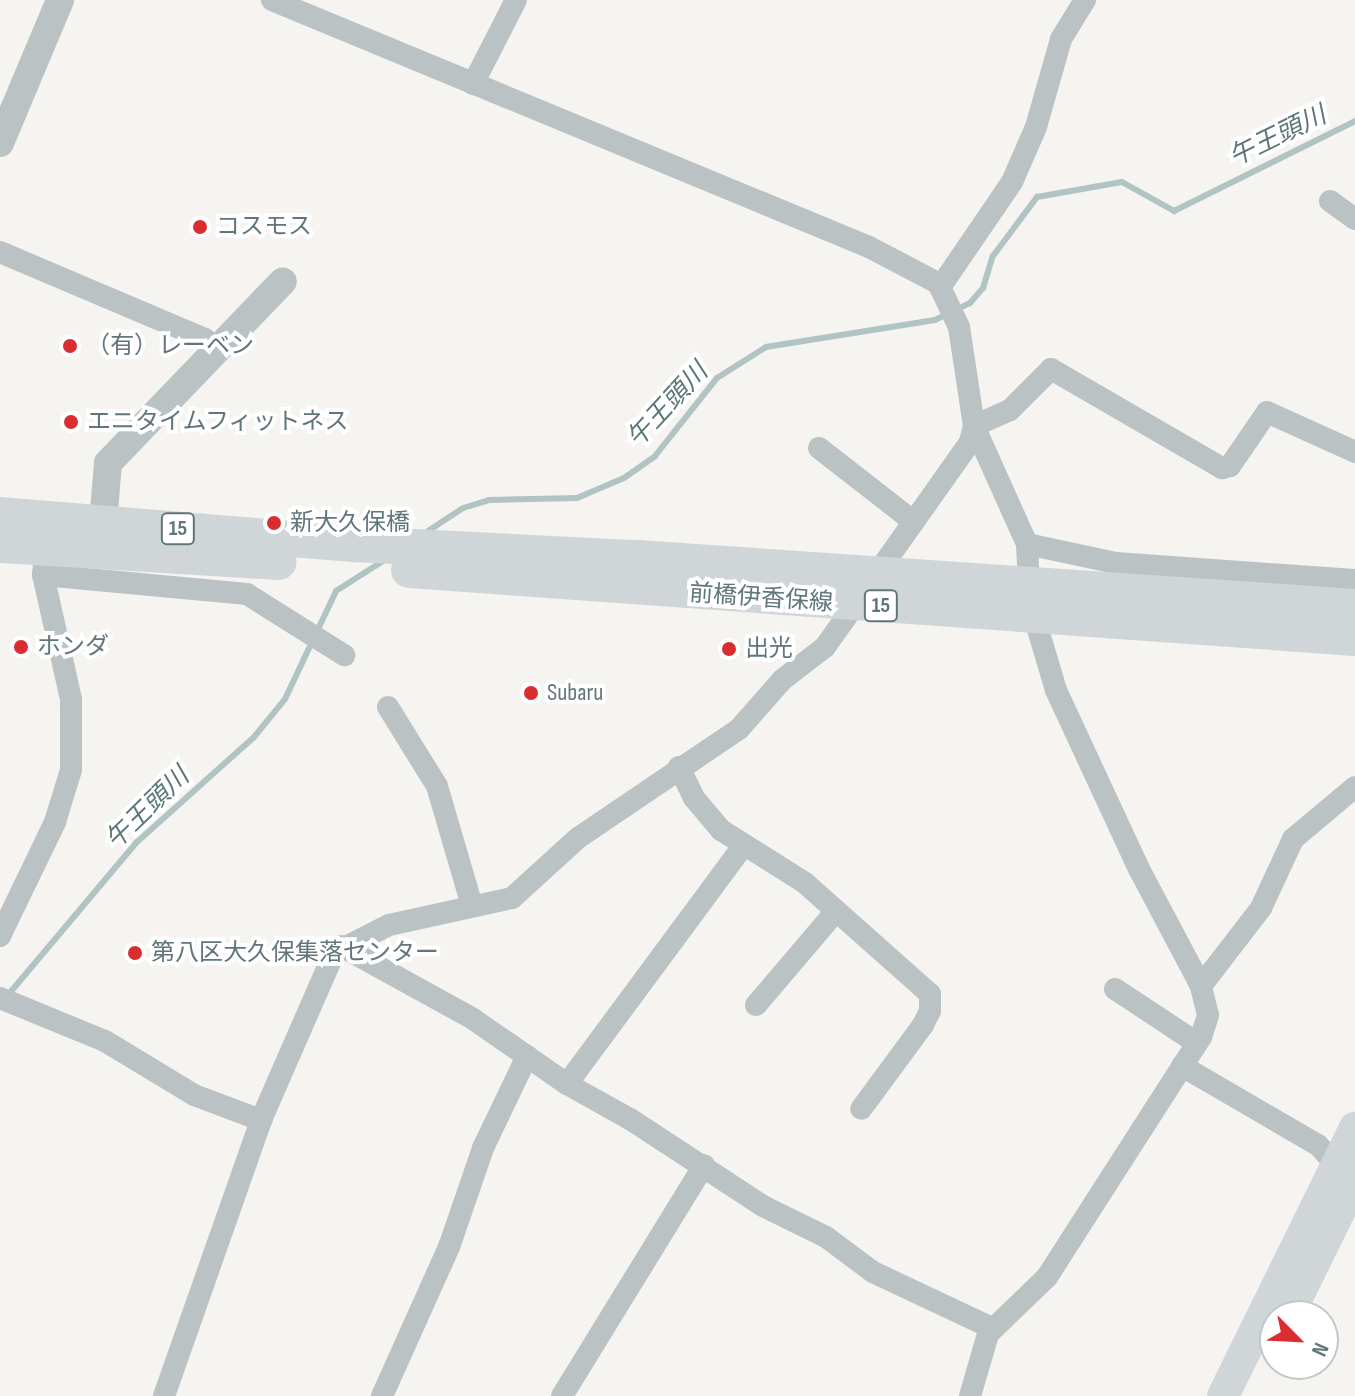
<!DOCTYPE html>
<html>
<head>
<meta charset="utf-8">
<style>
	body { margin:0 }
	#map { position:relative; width:1355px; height:1396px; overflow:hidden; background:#f5f4f1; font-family:"Sofia Sans Condensed","Noto Sans JP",sans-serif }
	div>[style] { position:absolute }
	.stream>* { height:6px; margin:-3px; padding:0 3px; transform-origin:3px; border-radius:3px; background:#b2c3c3 }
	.minor>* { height:22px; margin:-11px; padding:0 11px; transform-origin:11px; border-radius:11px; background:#bbc2c3 }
	.tertiary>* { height:28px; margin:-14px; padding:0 14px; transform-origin:14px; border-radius:14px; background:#bbc2c3 }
	.secondary>* { height:32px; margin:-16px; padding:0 16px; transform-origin:16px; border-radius:16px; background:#d0d6d8 }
	.primary>* { height:36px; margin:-18px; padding:0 18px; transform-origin:18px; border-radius:18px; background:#d0d6d8 }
	.dots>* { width:22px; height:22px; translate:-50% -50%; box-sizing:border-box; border:4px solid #fff; border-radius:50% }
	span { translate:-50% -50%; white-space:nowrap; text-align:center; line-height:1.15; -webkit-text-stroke:8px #fff; paint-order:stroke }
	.shield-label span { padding:2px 6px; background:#fff; border:2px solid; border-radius:6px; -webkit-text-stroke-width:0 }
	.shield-label { font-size:22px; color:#61767b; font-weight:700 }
	.poi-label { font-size:24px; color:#61767b }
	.left { translate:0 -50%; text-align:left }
	.street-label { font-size:24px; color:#61767b }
	.water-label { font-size:26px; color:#5c7677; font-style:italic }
	.north { position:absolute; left:1259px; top:1300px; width:80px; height:80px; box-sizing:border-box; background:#fff; border:2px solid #c0c8ca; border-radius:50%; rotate:114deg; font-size:22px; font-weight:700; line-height:32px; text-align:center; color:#61767b }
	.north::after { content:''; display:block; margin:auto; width:28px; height:36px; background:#d92d2f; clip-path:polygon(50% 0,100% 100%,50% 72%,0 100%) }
</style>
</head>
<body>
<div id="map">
	<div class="stream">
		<div style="left:425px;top:533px;width:45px;rotate:-33.3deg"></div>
		<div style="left:463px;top:508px;width:27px;rotate:-17deg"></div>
		<div style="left:489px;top:500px;width:88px;rotate:-1.3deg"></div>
		<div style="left:577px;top:498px;width:51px;rotate:-23.1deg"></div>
		<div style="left:624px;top:478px;width:38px;rotate:-35deg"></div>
		<div style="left:655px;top:456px;width:100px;rotate:-51.5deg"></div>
		<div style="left:717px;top:378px;width:58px;rotate:-32.3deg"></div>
		<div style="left:766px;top:347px;width:171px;rotate:-9.1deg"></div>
		<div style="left:935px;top:320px;width:39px;rotate:-26deg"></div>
		<div style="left:970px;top:303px;width:20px;rotate:-49deg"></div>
		<div style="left:983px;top:288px;width:34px;rotate:-73deg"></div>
		<div style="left:993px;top:256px;width:74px;rotate:-53.3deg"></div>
		<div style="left:1037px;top:197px;width:86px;rotate:-10deg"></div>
		<div style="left:1122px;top:182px;width:60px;rotate:29.1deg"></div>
		<div style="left:1174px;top:211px;width:202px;rotate:-26.4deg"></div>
		<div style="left:8px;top:995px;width:200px;rotate:-49.9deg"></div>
		<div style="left:137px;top:842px;width:157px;rotate:-41.9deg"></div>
		<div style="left:254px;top:737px;width:49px;rotate:-50.8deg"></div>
		<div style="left:285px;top:699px;width:119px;rotate:-64.7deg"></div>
		<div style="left:336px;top:591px;width:59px;rotate:-32.6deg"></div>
	</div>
	<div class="minor">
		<div style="left:272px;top:0;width:646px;rotate:22.48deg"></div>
		<div style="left:869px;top:247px;width:78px;rotate:27.6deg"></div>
		<div style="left:938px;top:283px;width:49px;rotate:64.5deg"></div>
		<div style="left:959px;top:327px;width:100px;rotate:81.4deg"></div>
		<div style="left:974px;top:426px;width:129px;rotate:65.8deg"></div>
		<div style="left:1027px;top:544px;width:42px;rotate:87.3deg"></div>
		<div style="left:473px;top:84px;width:94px;rotate:-62.9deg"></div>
		<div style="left:1330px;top:201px;width:31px;rotate:36deg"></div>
		<div style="left:0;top:252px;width:223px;rotate:23deg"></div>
		<div style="left:205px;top:339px;width:16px;rotate:43deg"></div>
		<div style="left:941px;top:286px;width:126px;rotate:-55.7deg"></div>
		<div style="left:1012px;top:182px;width:60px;rotate:-66.4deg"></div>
		<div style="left:1036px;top:127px;width:91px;rotate:-74.1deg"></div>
		<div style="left:1061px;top:39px;width:46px;rotate:-58.4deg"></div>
		<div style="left:819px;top:448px;width:120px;rotate:37.9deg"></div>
		<div style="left:1027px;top:544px;width:91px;rotate:12.1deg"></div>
		<div style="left:1116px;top:563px;width:240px;rotate:4.1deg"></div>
		<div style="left:43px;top:575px;width:205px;rotate:5.3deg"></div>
		<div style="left:247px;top:594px;width:115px;rotate:32.2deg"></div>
		<div style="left:388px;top:707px;width:93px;rotate:58.2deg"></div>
		<div style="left:437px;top:786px;width:125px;rotate:73.7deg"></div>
		<div style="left:679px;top:767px;width:34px;rotate:64deg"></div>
		<div style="left:694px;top:798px;width:42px;rotate:49.8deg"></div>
		<div style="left:721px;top:830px;width:99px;rotate:32.2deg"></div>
		<div style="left:805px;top:883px;width:167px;rotate:41.6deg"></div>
		<div style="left:930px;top:994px;width:17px;rotate:90deg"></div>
		<div style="left:930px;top:1011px;width:16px;rotate:117deg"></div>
		<div style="left:923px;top:1025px;width:104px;rotate:126.4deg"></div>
		<div style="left:0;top:936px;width:127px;rotate:-64.2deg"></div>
		<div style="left:55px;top:822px;width:54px;rotate:-72.9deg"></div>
		<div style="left:71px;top:770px;width:71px;rotate:-90deg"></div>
		<div style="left:71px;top:699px;width:127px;rotate:-102.7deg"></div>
		<div style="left:43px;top:575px;width:27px;rotate:-84deg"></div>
		<div style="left:341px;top:946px;width:151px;rotate:28.9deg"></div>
		<div style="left:473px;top:1019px;width:114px;rotate:34.7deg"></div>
		<div style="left:567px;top:1084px;width:72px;rotate:29.1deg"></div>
		<div style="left:630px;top:1119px;width:159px;rotate:33.2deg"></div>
		<div style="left:763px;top:1206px;width:70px;rotate:26.2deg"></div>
		<div style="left:826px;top:1237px;width:59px;rotate:36.7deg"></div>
		<div style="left:873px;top:1272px;width:132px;rotate:25.2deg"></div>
		<div style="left:1201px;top:986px;width:98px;rotate:-52.4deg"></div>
		<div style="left:1261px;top:908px;width:76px;rotate:-65.1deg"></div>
		<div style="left:1293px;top:839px;width:81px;rotate:-40deg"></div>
		<div style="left:1115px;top:989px;width:98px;rotate:33.4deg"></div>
		<div style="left:0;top:998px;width:113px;rotate:22.3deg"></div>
		<div style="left:105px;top:1041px;width:104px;rotate:31.2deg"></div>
		<div style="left:194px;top:1095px;width:72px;rotate:20.5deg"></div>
		<div style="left:756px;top:1005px;width:123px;rotate:-49.6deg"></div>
		<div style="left:1182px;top:1066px;width:157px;rotate:30.2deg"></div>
		<div style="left:1318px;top:1145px;width:39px;rotate:48deg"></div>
		<div style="left:567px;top:1084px;width:296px;rotate:-53.5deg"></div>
		<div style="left:164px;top:1396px;width:293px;rotate:-70.6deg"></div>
		<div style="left:261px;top:1120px;width:182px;rotate:-66.4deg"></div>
		<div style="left:334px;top:953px;width:62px;rotate:-27deg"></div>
		<div style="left:389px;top:925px;width:126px;rotate:-12.4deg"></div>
		<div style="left:512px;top:898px;width:89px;rotate:-42.3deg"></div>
		<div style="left:578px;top:838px;width:194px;rotate:-34.1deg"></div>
		<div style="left:739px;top:729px;width:65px;rotate:-48.7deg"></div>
		<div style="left:782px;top:680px;width:54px;rotate:-37.5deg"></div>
		<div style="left:825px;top:647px;width:251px;rotate:-54.7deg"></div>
		<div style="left:970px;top:442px;width:16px;rotate:-76deg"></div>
		<div style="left:974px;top:426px;width:39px;rotate:-24deg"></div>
		<div style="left:1010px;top:410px;width:58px;rotate:-45deg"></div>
		<div style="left:1051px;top:369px;width:198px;rotate:30.1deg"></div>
		<div style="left:1222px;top:468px;width:8px;rotate:-14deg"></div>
		<div style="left:1230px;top:466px;width:65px;rotate:-55.6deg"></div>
		<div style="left:1267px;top:412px;width:97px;rotate:24.4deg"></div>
		<div style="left:382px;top:1396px;width:163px;rotate:-65.8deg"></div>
		<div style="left:449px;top:1247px;width:105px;rotate:-71deg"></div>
		<div style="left:483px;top:1148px;width:102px;rotate:-64.4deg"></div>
		<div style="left:562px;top:1396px;width:271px;rotate:-58.4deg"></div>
		<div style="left:970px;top:1396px;width:65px;rotate:-73.8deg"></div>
		<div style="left:988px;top:1334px;width:82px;rotate:-44deg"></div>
		<div style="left:1047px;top:1277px;width:285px;rotate:-57.3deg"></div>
		<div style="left:1201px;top:1037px;width:23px;rotate:-72deg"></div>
		<div style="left:1208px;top:1015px;width:30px;rotate:-104deg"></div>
		<div style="left:1201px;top:986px;width:132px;rotate:-117.9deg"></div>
		<div style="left:1139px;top:869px;width:197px;rotate:-114.9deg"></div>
		<div style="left:1056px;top:690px;width:77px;rotate:-106.6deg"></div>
	</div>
	<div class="tertiary">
		<div style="left:0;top:143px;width:155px;rotate:-67.2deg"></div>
		<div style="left:103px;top:523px;width:60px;rotate:-85.2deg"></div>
		<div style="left:108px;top:463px;width:252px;rotate:-46.1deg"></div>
	</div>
	<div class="secondary">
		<div style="left:1288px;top:1316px;width:152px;rotate:-63.8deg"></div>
		<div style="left:1223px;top:1396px;width:299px;rotate:-63.8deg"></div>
	</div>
	<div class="primary">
		<div style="left:0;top:515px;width:357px;rotate:4.7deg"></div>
		<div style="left:356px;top:544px;width:281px;rotate:2.9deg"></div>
		<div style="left:637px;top:558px;width:720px;rotate:3.9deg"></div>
		<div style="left:0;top:545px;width:279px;rotate:3.5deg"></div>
		<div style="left:409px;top:570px;width:948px;rotate:4.11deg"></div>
	</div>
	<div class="dots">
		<div style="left:200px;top:227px;background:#d92d2f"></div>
		<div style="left:70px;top:346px;background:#d92d2f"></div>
		<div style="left:71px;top:422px;background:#d92d2f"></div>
		<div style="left:274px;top:523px;background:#d92d2f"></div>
		<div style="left:21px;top:647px;background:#d92d2f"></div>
		<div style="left:729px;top:649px;background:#d92d2f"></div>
		<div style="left:531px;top:693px;background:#d92d2f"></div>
		<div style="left:135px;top:953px;background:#d92d2f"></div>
	</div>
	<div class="shield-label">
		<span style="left:178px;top:529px">15</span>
		<span style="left:881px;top:606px">15</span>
	</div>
	<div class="poi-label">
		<span class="left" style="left:216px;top:227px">コスモス</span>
		<span class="left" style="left:86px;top:346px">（有）レーベン</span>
		<span class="left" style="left:87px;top:422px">エニタイムフィットネス</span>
		<span class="left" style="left:290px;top:523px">新大久保橋</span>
		<span class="left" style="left:37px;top:647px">ホンダ</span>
		<span class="left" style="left:745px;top:649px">出光</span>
		<span class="left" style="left:547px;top:693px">Subaru</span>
		<span class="left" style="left:151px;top:953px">第八区大久保集落センター</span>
	</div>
	<div class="street-label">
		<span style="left:761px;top:598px;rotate:4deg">前橋伊香保線</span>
	</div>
	<div class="water-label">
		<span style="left:1278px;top:137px;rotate:-26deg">午王頭川</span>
		<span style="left:668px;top:406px;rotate:-47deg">午王頭川</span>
		<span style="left:148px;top:809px;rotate:-44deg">午王頭川</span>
	</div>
	<div class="north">N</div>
</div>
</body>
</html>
